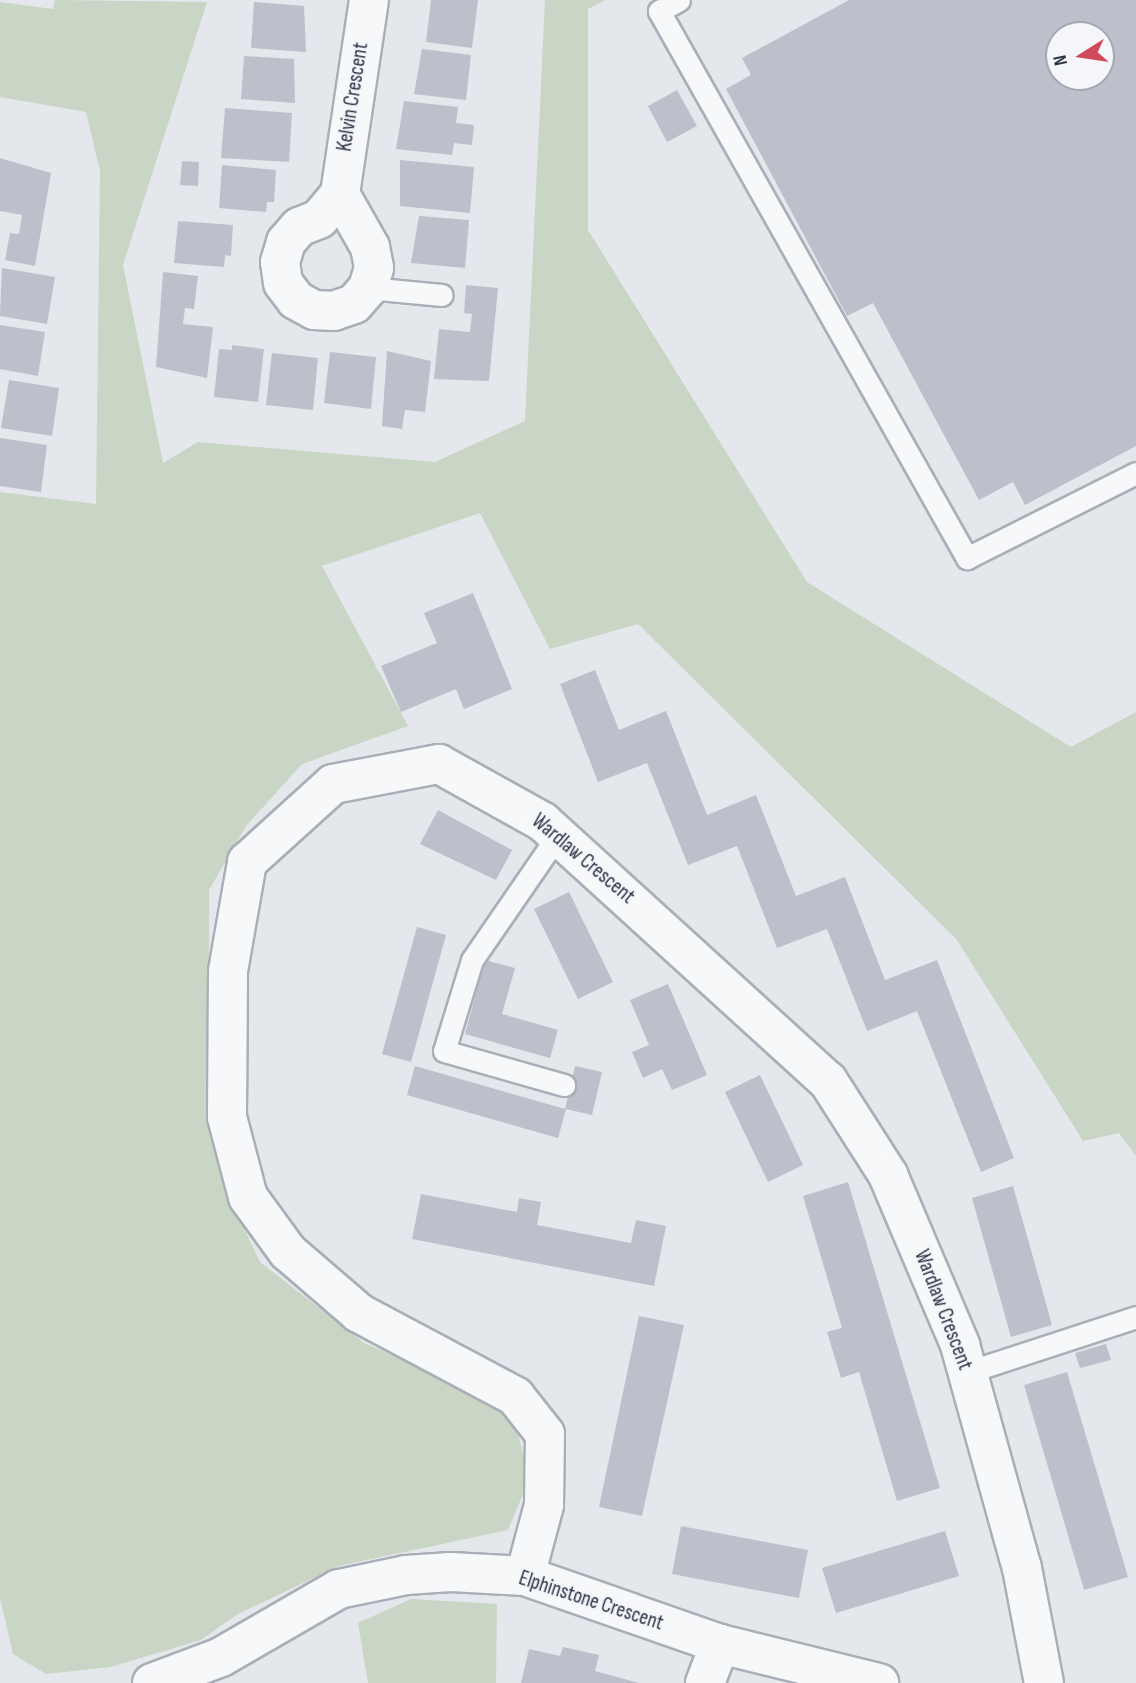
<!DOCTYPE html>
<html>
<head>
<meta charset="utf-8">
<style>
	body { margin:0 }
	#map { position:relative; width:1136px; height:1683px; overflow:hidden; background:#e4e7ec; font-family:"Sofia Sans Condensed",sans-serif }
	div>[style] { position:absolute }
	.green>* { inset:0; background:#c9d6c5 }
	.building>* { inset:0; background:#bbc0ca }
	.roads { filter:drop-shadow(2px 0 #a9aeb7) drop-shadow(-2px 0 #a9aeb7) drop-shadow(0 2px #a9aeb7) drop-shadow(0 -2px #a9aeb7) }
	.service>* { height:21px; margin:-10.5px; padding:0 10.5px; transform-origin:10.5px; border-radius:10.5px; background:#f7f8fa }
	.minor>* { height:38px; margin:-19px; padding:0 19px; transform-origin:19px; border-radius:19px; background:#f7f8fa }
	span { translate:-50% -50%; white-space:nowrap; text-align:center; line-height:1.15; -webkit-text-stroke:5px #f4f6f9; paint-order:stroke }
	.street-label { font-size:21px; color:#2b3445 }
	.north { position:absolute; left:1045px; top:21px; width:70px; height:70px; box-sizing:border-box; background:#f4f6f9; border:2px solid #a4a8b1; border-radius:50%; rotate:258deg; font-size:19px; font-weight:700; line-height:28px; text-align:center; color:#2b3445 }
	.north::after { content:''; display:block; margin:auto; width:24px; height:32px; background:#d1495b; clip-path:polygon(50% 0,100% 100%,50% 72%,0 100%) }
</style>
</head>
<body>
<div id="map">
	<div class="green">
		<div style="clip-path:polygon(55px 0,207px 2px,123px 265px,163px 463px,198px 442px,435px 462px,525px 421px,545px 0,605px 0,588px 9px,588px 230px,807px 582px,1071px 747px,1136px 712px,1136px 1156px,1119px 1133px,1083px 1141px,957px 940px,638px 624px,550px 649px,480px 513px,322px 566px,408px 726px,302px 764px,246px 826px,209px 890px,209px 1074px,231px 1201px,260px 1262px,364px 1343px,490px 1397px,518px 1433px,529px 1480px,508px 1530px,339px 1566px,238px 1614px,201px 1640px,111px 1667px,46px 1674px,13px 1654px,0 1598px,0 492px,96px 504px,100px 171px,86px 112px,0 97px,0 2px,53px 9px)"></div>
		<div style="clip-path:polygon(411px 1599px,497px 1604px,496px 1683px,368px 1683px,358px 1623px)"></div>
	</div>
	<div class="building">
		<div style="clip-path:polygon(431px 0,478px 0,472px 48px,426px 42px)"></div>
		<div style="clip-path:polygon(evenodd,849px 0,1136px 0,1136px 446px,1025px 505px,1013px 482px,979px 500px,873px 303px,847px 316px,726px 89px,751px 75px,742px 58px,849px 0,1059px 35px,1101px 35px,1101px 77px,1059px 77px,1059px 35px)"></div>
		<div style="clip-path:polygon(254px 2px,304px 6px,306px 52px,251px 48px)"></div>
		<div style="clip-path:polygon(422px 49px,471px 55px,466px 100px,414px 94px)"></div>
		<div style="clip-path:polygon(244px 56px,294px 59px,295px 103px,241px 99px)"></div>
		<div style="clip-path:polygon(677px 90px,697px 126px,667px 142px,648px 106px)"></div>
		<div style="clip-path:polygon(404px 101px,458px 107px,456px 123px,474px 125px,472px 145px,454px 143px,452px 155px,396px 149px)"></div>
		<div style="clip-path:polygon(225px 108px,292px 113px,289px 162px,221px 158px)"></div>
		<div style="clip-path:polygon(0 158px,51px 173px,35px 266px,5px 260px,10px 233px,19px 234px,22px 215px,0 211px)"></div>
		<div style="clip-path:polygon(400px 160px,474px 167px,470px 213px,400px 206px)"></div>
		<div style="clip-path:polygon(182px 161px,199px 162px,198px 186px,180px 185px)"></div>
		<div style="clip-path:polygon(222px 165px,276px 170px,274px 202px,267px 202px,266px 212px,219px 208px)"></div>
		<div style="clip-path:polygon(419px 216px,469px 220px,465px 268px,411px 263px)"></div>
		<div style="clip-path:polygon(178px 221px,233px 225px,231px 256px,225px 255px,224px 267px,174px 263px)"></div>
		<div style="clip-path:polygon(2px 268px,55px 277px,47px 324px,0 316px)"></div>
		<div style="clip-path:polygon(163px 272px,198px 276px,194px 309px,185px 308px,183px 324px,213px 327px,207px 378px,156px 367px)"></div>
		<div style="clip-path:polygon(466px 285px,498px 288px,489px 381px,434px 379px,439px 329px,470px 332px,472px 314px,464px 313px)"></div>
		<div style="clip-path:polygon(0 325px,45px 332px,38px 376px,0 369px)"></div>
		<div style="clip-path:polygon(232px 345px,264px 349px,258px 402px,214px 397px,219px 349px,232px 350px)"></div>
		<div style="clip-path:polygon(387px 351px,431px 361px,425px 412px,405px 410px,402px 429px,382px 426px)"></div>
		<div style="clip-path:polygon(330px 352px,376px 357px,371px 409px,324px 403px)"></div>
		<div style="clip-path:polygon(272px 353px,318px 358px,313px 410px,266px 405px)"></div>
		<div style="clip-path:polygon(9px 380px,59px 388px,52px 436px,1px 428px)"></div>
		<div style="clip-path:polygon(0 438px,47px 445px,41px 492px,0 486px)"></div>
		<div style="clip-path:polygon(473px 593px,512px 689px,464px 709px,456px 689px,401px 712px,381px 666px,437px 643px,424px 613px)"></div>
		<div style="clip-path:polygon(595px 670px,619px 730px,666px 711px,707px 815px,756px 795px,796px 896px,845px 877px,885px 980px,937px 960px,1014px 1158px,981px 1172px,917px 1011px,867px 1031px,827px 929px,777px 948px,737px 846px,688px 865px,647px 763px,598px 782px,560px 684px)"></div>
		<div style="clip-path:polygon(438px 810px,512px 850px,496px 880px,420px 844px)"></div>
		<div style="clip-path:polygon(569px 892px,613px 982px,578px 999px,534px 909px)"></div>
		<div style="clip-path:polygon(417px 927px,446px 935px,411px 1062px,382px 1054px)"></div>
		<div style="clip-path:polygon(485px 960px,515px 968px,502px 1014px,558px 1030px,550px 1058px,465px 1034px)"></div>
		<div style="clip-path:polygon(668px 984px,707px 1075px,672px 1090px,662px 1069px,643px 1078px,632px 1052px,649px 1045px,630px 1000px)"></div>
		<div style="clip-path:polygon(415px 1066px,565px 1109px,575px 1066px,602px 1072px,592px 1115px,566px 1109px,558px 1138px,407px 1095px)"></div>
		<div style="clip-path:polygon(760px 1075px,803px 1165px,768px 1182px,725px 1092px)"></div>
		<div style="clip-path:polygon(848px 1182px,940px 1488px,897px 1501px,859px 1372px,841px 1378px,827px 1332px,842px 1328px,803px 1196px)"></div>
		<div style="clip-path:polygon(1013px 1186px,1052px 1325px,1011px 1337px,972px 1198px)"></div>
		<div style="clip-path:polygon(421px 1194px,517px 1212px,519px 1198px,541px 1202px,537px 1225px,631px 1243px,636px 1220px,666px 1226px,654px 1286px,412px 1239px)"></div>
		<div style="clip-path:polygon(639px 1316px,684px 1325px,642px 1516px,599px 1507px)"></div>
		<div style="clip-path:polygon(1106px 1344px,1111px 1360px,1080px 1368px,1075px 1353px)"></div>
		<div style="clip-path:polygon(1067px 1372px,1128px 1577px,1084px 1590px,1024px 1385px)"></div>
		<div style="clip-path:polygon(681px 1526px,808px 1550px,799px 1598px,672px 1574px)"></div>
		<div style="clip-path:polygon(945px 1531px,959px 1576px,836px 1613px,822px 1568px)"></div>
		<div style="clip-path:polygon(563px 1647px,599px 1655px,595px 1671px,639px 1683px,521px 1683px,529px 1649px,560px 1656px)"></div>
	</div>
	<div class="roads">
		<div class="service">
			<div style="left:679px;top:0;width:23px;rotate:151deg"></div>
			<div style="left:659px;top:11px;width:628px;rotate:60.62deg"></div>
			<div style="left:967px;top:558px;width:189px;rotate:-26.7deg"></div>
			<div style="left:368px;top:288px;width:74px;rotate:5.4deg"></div>
			<div style="left:558px;top:835px;width:152px;rotate:124.5deg"></div>
			<div style="left:472px;top:960px;width:95px;rotate:107.1deg"></div>
			<div style="left:444px;top:1051px;width:125px;rotate:15.8deg"></div>
			<div style="left:968px;top:1372px;width:177px;rotate:-18.1deg"></div>
		</div>
		<div class="minor">
			<div style="left:340px;top:194px;width:61px;rotate:60.5deg"></div>
			<div style="left:370px;top:247px;width:21px;rotate:79deg"></div>
			<div style="left:374px;top:268px;width:21px;rotate:107deg"></div>
			<div style="left:368px;top:288px;width:21px;rotate:131deg"></div>
			<div style="left:354px;top:304px;width:21px;rotate:161deg"></div>
			<div style="left:334px;top:311px;width:20px;rotate:-177deg"></div>
			<div style="left:314px;top:310px;width:21px;rotate:-151deg"></div>
			<div style="left:296px;top:300px;width:21px;rotate:-127deg"></div>
			<div style="left:283px;top:283px;width:21px;rotate:-98deg"></div>
			<div style="left:280px;top:262px;width:21px;rotate:-73deg"></div>
			<div style="left:286px;top:242px;width:20px;rotate:-49deg"></div>
			<div style="left:299px;top:227px;width:22px;rotate:-22deg"></div>
			<div style="left:319px;top:219px;width:33px;rotate:-50deg"></div>
			<div style="left:340px;top:194px;width:196px;rotate:-81.5deg"></div>
			<div style="left:525px;top:1576px;width:73px;rotate:-75deg"></div>
			<div style="left:544px;top:1505px;width:71px;rotate:-89.2deg"></div>
			<div style="left:545px;top:1434px;width:48px;rotate:-128.3deg"></div>
			<div style="left:515px;top:1396px;width:177px;rotate:-152deg"></div>
			<div style="left:359px;top:1313px;width:94px;rotate:-139.3deg"></div>
			<div style="left:288px;top:1252px;width:68px;rotate:-126deg"></div>
			<div style="left:248px;top:1197px;width:83px;rotate:-104.7deg"></div>
			<div style="left:227px;top:1117px;width:146px;rotate:-89.6deg"></div>
			<div style="left:228px;top:971px;width:111px;rotate:-80.1deg"></div>
			<div style="left:247px;top:862px;width:116px;rotate:-42.2deg"></div>
			<div style="left:333px;top:784px;width:108px;rotate:-10.7deg"></div>
			<div style="left:439px;top:764px;width:119px;rotate:29.1deg"></div>
			<div style="left:543px;top:822px;width:385px;rotate:42.3deg"></div>
			<div style="left:828px;top:1081px;width:112px;rotate:57.4deg"></div>
			<div style="left:888px;top:1175px;width:185px;rotate:67deg"></div>
			<div style="left:960px;top:1345px;width:231px;rotate:74.5deg"></div>
			<div style="left:1022px;top:1568px;width:117px;rotate:79.2deg"></div>
			<div style="left:152px;top:1683px;width:74px;rotate:-20.6deg"></div>
			<div style="left:221px;top:1657px;width:136px;rotate:-30deg"></div>
			<div style="left:339px;top:1589px;width:68px;rotate:-11.8deg"></div>
			<div style="left:406px;top:1575px;width:45px;rotate:-3.8deg"></div>
			<div style="left:451px;top:1572px;width:74px;rotate:3.1deg"></div>
			<div style="left:525px;top:1576px;width:207px;rotate:19.2deg"></div>
			<div style="left:720px;top:1644px;width:164px;rotate:13.8deg"></div>
			<div style="left:705px;top:1683px;width:42px;rotate:-69deg"></div>
		</div>
	</div>
	<div class="street-label">
		<span style="left:353px;top:97px;rotate:-81deg">Kelvin Crescent</span>
		<span style="left:583px;top:859px;rotate:40deg">Wardlaw Crescent</span>
		<span style="left:943px;top:1310px;rotate:69deg">Wardlaw Crescent</span>
		<span style="left:591px;top:1601px;rotate:18deg">Elphinstone Crescent</span>
	</div>
	<div class="north">N</div>
</div>
</body>
</html>
